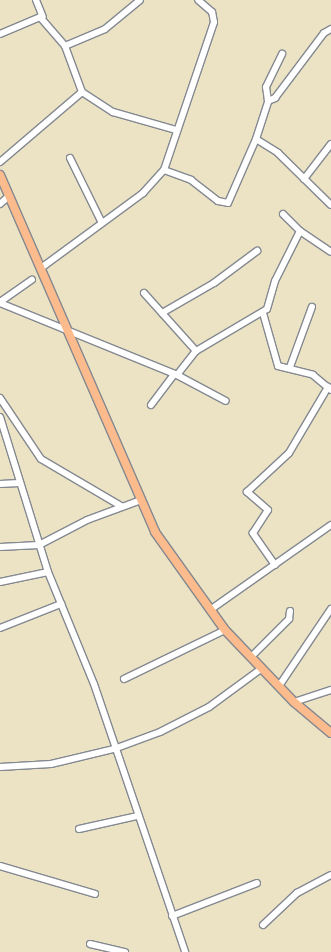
<!DOCTYPE html>
<html>
<head>
<meta charset="utf-8">
<style>
	body { margin:0 }
	#map { position:relative; width:331px; height:952px; overflow:hidden; background:#ece3c4; font-family:Caveat,sans-serif }
	div>[style] { position:absolute }
	.roads { filter:drop-shadow(1px 0 #848991) drop-shadow(-1px 0 #848991) drop-shadow(0 1px #848991) drop-shadow(0 -1px #848991) }
	.minor>* { height:6px; margin:-3px; padding:0 3px; transform-origin:3px; border-radius:3px; background:#fff }
	.major>* { height:8px; margin:-4px; padding:0 4px; transform-origin:4px; border-radius:4px; background:#fbbb8c }
	span { translate:-50% -50%; white-space:nowrap; text-align:center; line-height:1.15; -webkit-text-stroke:4px #f6f6f2; paint-order:stroke }
</style>
</head>
<body>
<div id="map">
	<div class="roads">
		<div class="minor">
			<div style="left:36px;top:0;width:18px;rotate:68deg"></div>
			<div style="left:0;top:34px;width:43px;rotate:-23deg"></div>
			<div style="left:40px;top:17px;width:38px;rotate:49deg"></div>
			<div style="left:65px;top:46px;width:43px;rotate:-23deg"></div>
			<div style="left:105px;top:29px;width:45px;rotate:-39.6deg"></div>
			<div style="left:65px;top:46px;width:49px;rotate:69.7deg"></div>
			<div style="left:82px;top:92px;width:37px;rotate:33deg"></div>
			<div style="left:113px;top:112px;width:66px;rotate:15.9deg"></div>
			<div style="left:268px;top:101px;width:8px;rotate:-23deg"></div>
			<div style="left:275px;top:98px;width:81px;rotate:-53deg"></div>
			<div style="left:324px;top:33px;width:8px;rotate:-30deg"></div>
			<div style="left:256px;top:139px;width:26px;rotate:32deg"></div>
			<div style="left:278px;top:153px;width:74px;rotate:44.5deg"></div>
			<div style="left:70px;top:158px;width:70px;rotate:63.8deg"></div>
			<div style="left:0;top:162px;width:108px;rotate:-40.5deg"></div>
			<div style="left:164px;top:170px;width:29px;rotate:20deg"></div>
			<div style="left:191px;top:180px;width:34px;rotate:38deg"></div>
			<div style="left:218px;top:201px;width:10px;rotate:11deg"></div>
			<div style="left:228px;top:203px;width:70px;rotate:-66.4deg"></div>
			<div style="left:256px;top:139px;width:40px;rotate:-72deg"></div>
			<div style="left:268px;top:101px;width:14px;rotate:-98deg"></div>
			<div style="left:266px;top:87px;width:37px;rotate:-64deg"></div>
			<div style="left:304px;top:179px;width:44px;rotate:-52.4deg"></div>
			<div style="left:0;top:204px;width:12px;rotate:-42deg"></div>
			<div style="left:300px;top:231px;width:37px;rotate:34deg"></div>
			<div style="left:41px;top:268px;width:127px;rotate:-36.3deg"></div>
			<div style="left:143px;top:193px;width:31px;rotate:-48deg"></div>
			<div style="left:164px;top:170px;width:156px;rotate:-71.3deg"></div>
			<div style="left:214px;top:22px;width:10px;rotate:-101deg"></div>
			<div style="left:212px;top:12px;width:18px;rotate:-139deg"></div>
			<div style="left:144px;top:293px;width:78px;rotate:48.1deg"></div>
			<div style="left:0;top:302px;width:39px;rotate:-35deg"></div>
			<div style="left:0;top:303px;width:191px;rotate:22.1deg"></div>
			<div style="left:177px;top:375px;width:55px;rotate:28deg"></div>
			<div style="left:162px;top:313px;width:60px;rotate:-30deg"></div>
			<div style="left:214px;top:283px;width:54px;rotate:-36.7deg"></div>
			<div style="left:263px;top:313px;width:55px;rotate:74.2deg"></div>
			<div style="left:278px;top:366px;width:36px;rotate:14deg"></div>
			<div style="left:313px;top:375px;width:23px;rotate:40deg"></div>
			<div style="left:290px;top:367px;width:64px;rotate:-69.9deg"></div>
			<div style="left:177px;top:375px;width:31px;rotate:-52deg"></div>
			<div style="left:196px;top:351px;width:82px;rotate:-30.6deg"></div>
			<div style="left:267px;top:309px;width:29px;rotate:-74deg"></div>
			<div style="left:275px;top:281px;width:56px;rotate:-63.4deg"></div>
			<div style="left:300px;top:231px;width:24px;rotate:-135deg"></div>
			<div style="left:0;top:398px;width:73px;rotate:56.1deg"></div>
			<div style="left:41px;top:459px;width:93px;rotate:30.4deg"></div>
			<div style="left:151px;top:405px;width:39px;rotate:-53deg"></div>
			<div style="left:0;top:417px;width:162px;rotate:72.8deg"></div>
			<div style="left:48px;top:572px;width:121px;rotate:67.7deg"></div>
			<div style="left:94px;top:684px;width:283px;rotate:71.2deg"></div>
			<div style="left:0;top:484px;width:19px;rotate:-3deg"></div>
			<div style="left:0;top:547px;width:39px;rotate:-3deg"></div>
			<div style="left:39px;top:545px;width:54px;rotate:-27.5deg"></div>
			<div style="left:87px;top:520px;width:58px;rotate:-20.3deg"></div>
			<div style="left:275px;top:565px;width:39px;rotate:-125deg"></div>
			<div style="left:253px;top:533px;width:27px;rotate:-57deg"></div>
			<div style="left:268px;top:510px;width:28px;rotate:-139deg"></div>
			<div style="left:247px;top:492px;width:57px;rotate:-42.9deg"></div>
			<div style="left:289px;top:453px;width:77px;rotate:-59.4deg"></div>
			<div style="left:0;top:582px;width:49px;rotate:-11.8deg"></div>
			<div style="left:210px;top:610px;width:148px;rotate:-35.1deg"></div>
			<div style="left:0;top:628px;width:66px;rotate:-21.5deg"></div>
			<div style="left:251px;top:657px;width:54px;rotate:-45deg"></div>
			<div style="left:289px;top:619px;width:8px;rotate:-83deg"></div>
			<div style="left:124px;top:679px;width:112px;rotate:-25.9deg"></div>
			<div style="left:279px;top:686px;width:93px;rotate:-56deg"></div>
			<div style="left:294px;top:702px;width:39px;rotate:-18deg"></div>
			<div style="left:0;top:767px;width:51px;rotate:-3.4deg"></div>
			<div style="left:51px;top:764px;width:65px;rotate:-13.4deg"></div>
			<div style="left:114px;top:749px;width:49px;rotate:-20.3deg"></div>
			<div style="left:160px;top:732px;width:55px;rotate:-27deg"></div>
			<div style="left:209px;top:707px;width:64px;rotate:-36.2deg"></div>
			<div style="left:79px;top:829px;width:59px;rotate:-12.6deg"></div>
			<div style="left:0;top:866px;width:99px;rotate:16.4deg"></div>
			<div style="left:172px;top:916px;width:91px;rotate:-21.2deg"></div>
			<div style="left:263px;top:925px;width:47px;rotate:-43.3deg"></div>
			<div style="left:297px;top:893px;width:38px;rotate:-28deg"></div>
			<div style="left:90px;top:944px;width:36px;rotate:13deg"></div>
		</div>
		<div class="major">
			<div style="left:0;top:175px;width:389px;rotate:66.5deg"></div>
			<div style="left:155px;top:532px;width:120px;rotate:54.5deg"></div>
			<div style="left:225px;top:630px;width:100px;rotate:46.2deg"></div>
			<div style="left:294px;top:702px;width:48px;rotate:40deg"></div>
		</div>
	</div>
</div>
</body>
</html>
